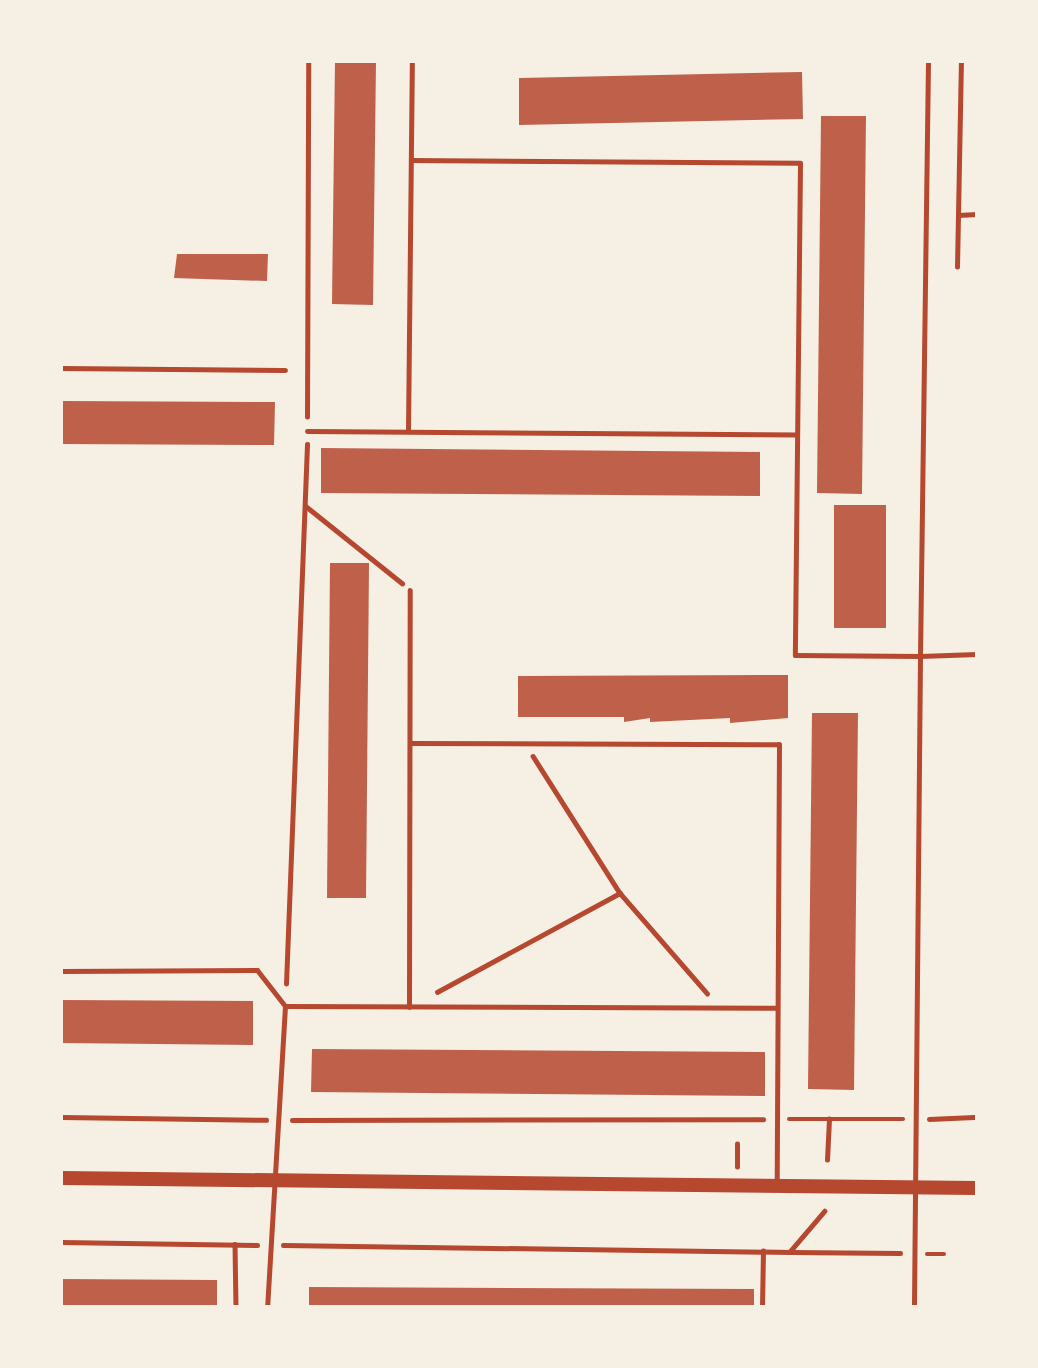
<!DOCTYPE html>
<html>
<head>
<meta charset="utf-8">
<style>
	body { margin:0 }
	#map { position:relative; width:1038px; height:1368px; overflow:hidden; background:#f6efe4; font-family:"Work Sans",sans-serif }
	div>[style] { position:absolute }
	.building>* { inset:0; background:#bf614a }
	.path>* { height:4.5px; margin:-2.25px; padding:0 2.25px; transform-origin:2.25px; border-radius:2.25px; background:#b5482f }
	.service>* { height:5px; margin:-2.5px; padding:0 2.5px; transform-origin:2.5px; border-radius:2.5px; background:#b5482f }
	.secondary>* { height:14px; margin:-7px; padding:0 7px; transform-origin:7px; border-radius:7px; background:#b5482f }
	span { translate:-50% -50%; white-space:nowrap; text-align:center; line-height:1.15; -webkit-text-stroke:7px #f6efe4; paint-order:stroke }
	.frame { position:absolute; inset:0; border:63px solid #f6efe4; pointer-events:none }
</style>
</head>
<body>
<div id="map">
	<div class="building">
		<div style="clip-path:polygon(335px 61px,376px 61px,373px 305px,332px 304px)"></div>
		<div style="clip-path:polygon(802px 72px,803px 119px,519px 125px,519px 78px)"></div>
		<div style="clip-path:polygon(821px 116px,866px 116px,862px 494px,817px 493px)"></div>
		<div style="clip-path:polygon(177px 254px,268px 254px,267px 281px,174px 278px)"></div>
		<div style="clip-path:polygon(61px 401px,275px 402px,274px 445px,61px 444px)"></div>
		<div style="clip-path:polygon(321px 448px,760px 452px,760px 496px,321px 493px)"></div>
		<div style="clip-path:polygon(834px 505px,886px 505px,886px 628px,834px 628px)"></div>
		<div style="clip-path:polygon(330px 563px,369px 563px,366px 898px,327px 898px)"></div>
		<div style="clip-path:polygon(788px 675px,788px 718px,730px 723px,730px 718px,650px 722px,650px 718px,624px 722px,624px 717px,518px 717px,518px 676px)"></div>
		<div style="clip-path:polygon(812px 713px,858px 713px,854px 1090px,808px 1089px)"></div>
		<div style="clip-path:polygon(61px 1000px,253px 1001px,253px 1045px,61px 1043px)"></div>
		<div style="clip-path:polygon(312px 1049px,765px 1052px,765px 1096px,311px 1092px)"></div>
		<div style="clip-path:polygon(61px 1279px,217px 1280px,217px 1307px,61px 1307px)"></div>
		<div style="clip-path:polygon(309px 1287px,754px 1289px,754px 1307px,309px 1307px)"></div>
	</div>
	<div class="path">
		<div style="left:958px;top:215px;width:19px;rotate:-3deg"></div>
		<div style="left:957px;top:267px;width:206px;rotate:-88.9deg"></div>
		<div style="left:307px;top:417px;width:356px;rotate:-89.8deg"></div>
		<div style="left:307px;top:507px;width:122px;rotate:38.7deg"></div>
		<div style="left:533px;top:756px;width:162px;rotate:57.6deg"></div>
		<div style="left:620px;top:893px;width:133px;rotate:49deg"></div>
		<div style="left:286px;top:984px;width:540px;rotate:-87.77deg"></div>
		<div style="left:437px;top:992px;width:208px;rotate:-28.4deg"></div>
		<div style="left:61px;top:1117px;width:205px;rotate:0.8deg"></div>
		<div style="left:789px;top:1119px;width:114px"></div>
		<div style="left:929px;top:1119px;width:45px;rotate:-2.5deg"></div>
		<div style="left:292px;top:1120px;width:471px;rotate:-0.1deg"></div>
		<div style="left:827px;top:1160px;width:41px;rotate:-87.2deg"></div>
		<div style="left:737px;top:1167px;width:23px;rotate:-90deg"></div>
		<div style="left:825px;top:1211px;width:54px;rotate:130.5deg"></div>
		<div style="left:790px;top:1252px;width:110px;rotate:0.5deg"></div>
		<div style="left:61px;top:1242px;width:196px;rotate:0.9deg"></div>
		<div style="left:235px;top:1244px;width:63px;rotate:89.1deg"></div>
		<div style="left:283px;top:1245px;width:507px;rotate:0.79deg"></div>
		<div style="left:927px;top:1254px;width:17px"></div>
		<div style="left:762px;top:1307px;width:56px;rotate:-89deg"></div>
	</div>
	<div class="service">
		<div style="left:928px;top:61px;width:595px;rotate:90.77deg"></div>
		<div style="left:920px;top:656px;width:57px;rotate:-2deg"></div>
		<div style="left:411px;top:160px;width:389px;rotate:0.4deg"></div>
		<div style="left:800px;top:163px;width:492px;rotate:90.6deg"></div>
		<div style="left:795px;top:655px;width:125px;rotate:0.5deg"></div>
		<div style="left:920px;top:656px;width:651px;rotate:90.53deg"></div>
		<div style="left:61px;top:368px;width:224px;rotate:0.5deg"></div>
		<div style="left:307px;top:431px;width:490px;rotate:0.4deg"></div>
		<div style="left:408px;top:431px;width:370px;rotate:-89.4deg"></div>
		<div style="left:410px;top:743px;width:369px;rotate:0.2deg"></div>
		<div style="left:779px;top:744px;width:442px;rotate:90.3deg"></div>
		<div style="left:61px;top:971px;width:196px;rotate:-0.3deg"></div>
		<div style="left:257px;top:970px;width:46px;rotate:52.1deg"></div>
		<div style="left:285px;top:1006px;width:302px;rotate:93.4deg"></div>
		<div style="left:285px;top:1006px;width:492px;rotate:0.2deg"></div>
		<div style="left:409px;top:1007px;width:417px;rotate:-89.9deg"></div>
	</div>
	<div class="secondary">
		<div style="left:61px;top:1178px;width:916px;rotate:0.63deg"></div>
	</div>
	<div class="frame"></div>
</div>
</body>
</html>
